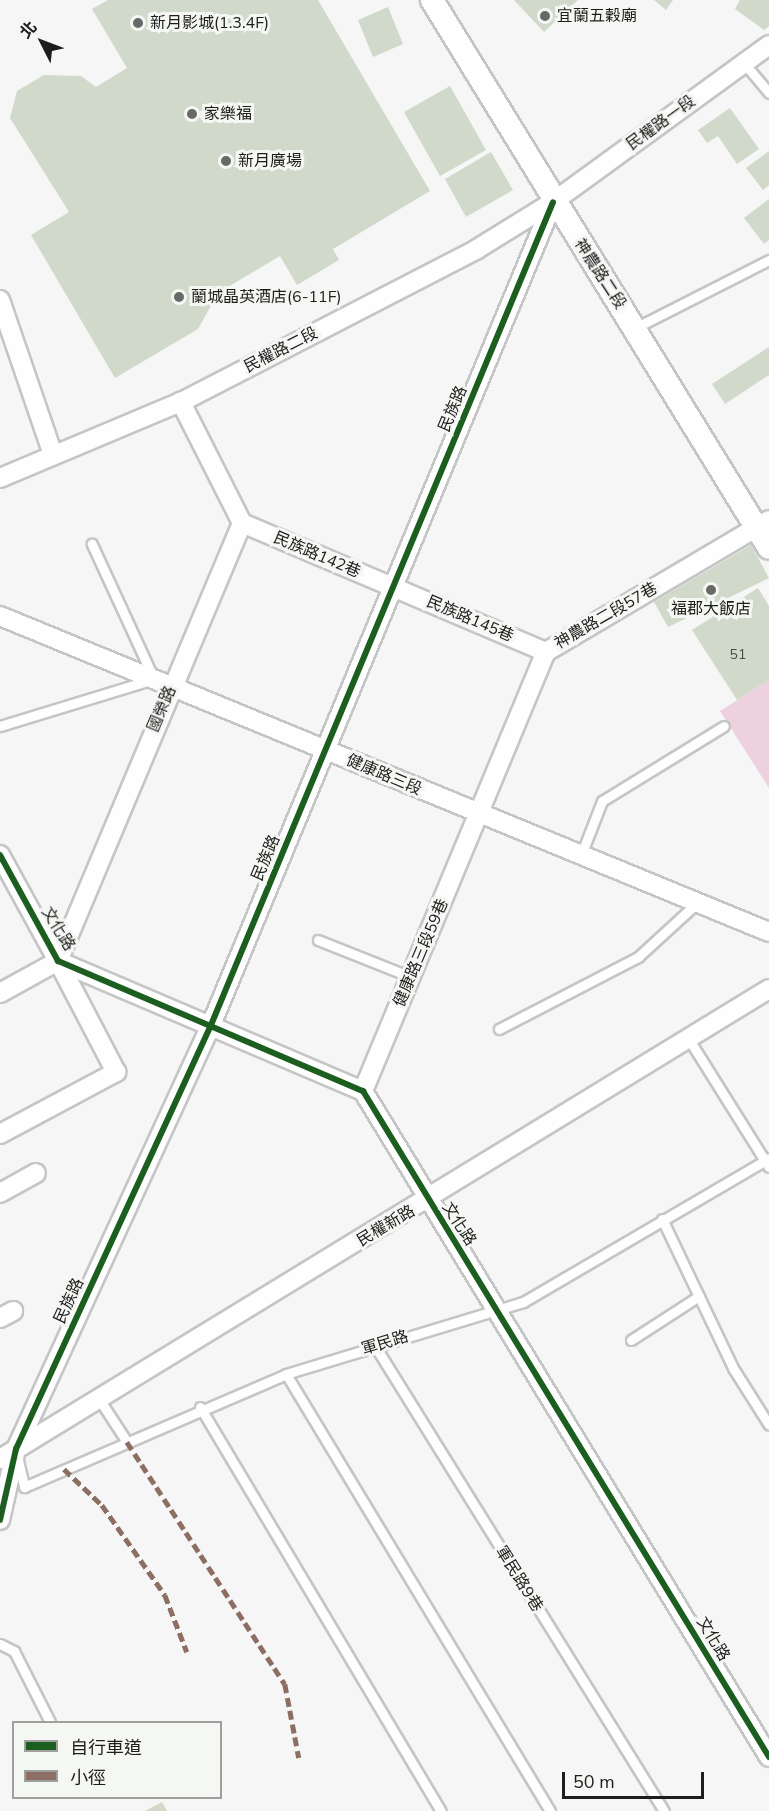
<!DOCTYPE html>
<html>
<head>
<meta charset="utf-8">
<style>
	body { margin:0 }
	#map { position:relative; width:769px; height:1811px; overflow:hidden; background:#f5f6f5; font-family:"Nunito Sans","Noto Sans TC",sans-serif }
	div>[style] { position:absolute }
	.green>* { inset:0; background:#edd1de }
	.building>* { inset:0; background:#d0d9ca }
	.roads { filter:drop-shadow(2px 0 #c4c5c4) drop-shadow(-2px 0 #c4c5c4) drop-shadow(0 2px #c4c5c4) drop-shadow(0 -2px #c4c5c4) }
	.service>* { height:9px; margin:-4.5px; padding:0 4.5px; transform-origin:4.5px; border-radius:4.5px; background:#fefefe }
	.minor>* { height:18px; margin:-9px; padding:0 9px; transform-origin:9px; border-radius:9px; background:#fefefe }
	.tertiary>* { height:22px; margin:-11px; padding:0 11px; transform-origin:11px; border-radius:11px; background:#fefefe }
	.quiet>* { height:4.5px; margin-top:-2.25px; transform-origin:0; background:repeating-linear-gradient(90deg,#8d6e63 0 9px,transparent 0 13.5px) }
	.cycleway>* { height:6px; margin:-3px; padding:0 3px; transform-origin:3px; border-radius:3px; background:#1b5e20 }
	.dots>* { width:16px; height:16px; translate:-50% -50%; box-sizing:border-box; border:3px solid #f5f7f4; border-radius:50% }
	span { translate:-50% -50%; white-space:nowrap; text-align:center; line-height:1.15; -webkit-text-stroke:6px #f5f7f4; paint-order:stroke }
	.number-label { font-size:14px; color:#4a4c48 }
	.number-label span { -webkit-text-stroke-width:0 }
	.poi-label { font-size:16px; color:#1d1d1c }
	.left { translate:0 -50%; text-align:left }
	.street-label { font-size:16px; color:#1d1d1c }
	.legend { position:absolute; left:12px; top:1721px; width:210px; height:78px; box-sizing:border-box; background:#f5f7f4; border:2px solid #9fa09e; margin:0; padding:8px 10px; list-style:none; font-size:18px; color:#1d1d1c }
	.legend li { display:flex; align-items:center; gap:12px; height:30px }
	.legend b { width:30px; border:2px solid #9fa09e }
	.north { position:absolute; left:12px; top:12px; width:60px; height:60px; -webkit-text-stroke:4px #f5f7f4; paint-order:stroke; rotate:312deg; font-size:16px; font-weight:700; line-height:24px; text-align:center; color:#1d1d1c }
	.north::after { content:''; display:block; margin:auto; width:21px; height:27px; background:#1d1d1c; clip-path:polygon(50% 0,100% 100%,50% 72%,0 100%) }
	.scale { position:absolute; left:562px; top:1772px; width:142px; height:27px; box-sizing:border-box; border:3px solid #1d1d1c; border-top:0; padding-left:8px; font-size:18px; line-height:21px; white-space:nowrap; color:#1d1d1c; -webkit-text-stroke:4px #f5f7f4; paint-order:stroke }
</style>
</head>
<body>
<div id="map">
	<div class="green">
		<div style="clip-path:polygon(769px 680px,769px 788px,720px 711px)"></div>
	</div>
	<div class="building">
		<div style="clip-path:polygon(108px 0,318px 0,430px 191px,333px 249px,339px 260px,297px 285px,280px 256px,218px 293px,198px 329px,115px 378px,31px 235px,69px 212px,10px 118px,17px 91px,44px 75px,81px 76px,96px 87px,127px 68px,92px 9px)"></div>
		<div style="clip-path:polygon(514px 0,578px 0,544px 32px)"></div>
		<div style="clip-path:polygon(654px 0,673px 0,666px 10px)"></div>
		<div style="clip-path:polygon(740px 0,769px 0,769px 26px,764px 30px,735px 9px)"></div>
		<div style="clip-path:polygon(388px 7px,403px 44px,373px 57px,358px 20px)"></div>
		<div style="clip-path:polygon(450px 86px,486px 150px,440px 176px,404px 112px)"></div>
		<div style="clip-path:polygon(730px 108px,759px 149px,737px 164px,718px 136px,707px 143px,698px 130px)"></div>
		<div style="clip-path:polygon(769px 151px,769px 185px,763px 190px,746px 168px)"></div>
		<div style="clip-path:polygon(491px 152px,513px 190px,466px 217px,445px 179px)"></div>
		<div style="clip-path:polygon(769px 199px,769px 240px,764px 244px,744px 218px)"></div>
		<div style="clip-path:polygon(769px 347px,769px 375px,725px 404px,712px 384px)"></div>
		<div style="clip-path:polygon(751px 545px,769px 578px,668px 627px,654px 602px)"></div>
		<div style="clip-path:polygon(758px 588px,769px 606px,769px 680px,737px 700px,692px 630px)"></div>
		<div style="clip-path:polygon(162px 1802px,167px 1811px,145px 1811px)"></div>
	</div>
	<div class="roads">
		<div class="service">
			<div style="left:744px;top:63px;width:39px;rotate:50deg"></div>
			<div style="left:635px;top:328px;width:150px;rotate:-26.9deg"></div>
			<div style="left:0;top:726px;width:161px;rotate:-17deg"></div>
			<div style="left:154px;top:679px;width:149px;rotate:-114.7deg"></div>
			<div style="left:581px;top:855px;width:58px;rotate:-68.7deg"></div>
			<div style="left:602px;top:801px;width:143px;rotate:-31.6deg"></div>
			<div style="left:318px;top:940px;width:100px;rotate:21.7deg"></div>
			<div style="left:499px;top:1029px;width:157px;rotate:-27.4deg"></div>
			<div style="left:638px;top:957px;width:80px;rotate:-42.5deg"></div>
			<div style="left:688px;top:1038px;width:152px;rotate:57.9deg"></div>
			<div style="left:662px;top:1219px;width:165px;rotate:64.5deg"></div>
			<div style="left:733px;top:1368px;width:67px;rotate:57.7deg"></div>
			<div style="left:631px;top:1340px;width:81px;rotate:-32.9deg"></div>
			<div style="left:375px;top:1346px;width:547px;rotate:58.14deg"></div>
			<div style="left:286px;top:1374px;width:511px;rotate:58.86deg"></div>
			<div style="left:99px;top:1399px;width:51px;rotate:56.9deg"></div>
			<div style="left:200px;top:1407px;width:470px;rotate:59.2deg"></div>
			<div style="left:18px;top:1460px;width:28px;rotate:77deg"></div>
			<div style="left:24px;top:1487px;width:285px;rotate:-23.3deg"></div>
			<div style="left:286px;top:1374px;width:248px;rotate:-16.9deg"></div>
			<div style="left:523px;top:1302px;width:285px;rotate:-30.3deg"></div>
			<div style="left:0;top:1644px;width:16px;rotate:27deg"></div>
			<div style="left:14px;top:1651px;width:80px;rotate:63.1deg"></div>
		</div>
		<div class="minor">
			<div style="left:0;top:300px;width:164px;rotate:71.1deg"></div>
			<div style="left:0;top:478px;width:196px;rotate:-22.8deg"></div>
			<div style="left:181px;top:402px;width:333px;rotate:-27.3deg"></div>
			<div style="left:477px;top:249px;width:89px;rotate:-31.7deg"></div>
			<div style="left:553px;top:202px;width:267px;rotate:-36deg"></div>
			<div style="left:242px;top:523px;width:330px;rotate:23deg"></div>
			<div style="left:0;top:616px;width:831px;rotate:22.34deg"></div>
			<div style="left:0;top:855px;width:121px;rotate:61.3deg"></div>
			<div style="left:58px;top:961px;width:332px;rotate:23.1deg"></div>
			<div style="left:363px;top:1091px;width:780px;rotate:58.63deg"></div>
			<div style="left:0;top:993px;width:66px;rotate:-28.9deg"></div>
			<div style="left:58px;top:961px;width:475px;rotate:-67.2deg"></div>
			<div style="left:242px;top:523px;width:136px;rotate:-116.8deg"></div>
			<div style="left:363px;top:1091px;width:476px;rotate:-67.4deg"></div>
			<div style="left:546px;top:652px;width:259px;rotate:-30.6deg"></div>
			<div style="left:0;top:1134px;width:132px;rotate:-28.1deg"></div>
			<div style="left:116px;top:1072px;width:125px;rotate:-117.6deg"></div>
			<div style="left:0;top:1193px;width:41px;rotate:-29.1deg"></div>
			<div style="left:0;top:1318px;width:15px;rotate:-28deg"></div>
			<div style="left:0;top:1459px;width:901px;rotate:-31.43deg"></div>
			<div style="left:0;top:1520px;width:73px;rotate:-77.3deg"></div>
			<div style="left:16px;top:1449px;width:467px;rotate:-65.3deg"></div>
			<div style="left:211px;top:1025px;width:891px;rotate:-67.43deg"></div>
		</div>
		<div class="tertiary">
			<div style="left:432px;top:0;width:643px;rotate:58.41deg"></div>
		</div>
	</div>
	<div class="quiet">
		<div style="left:127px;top:1442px;width:289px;rotate:56.9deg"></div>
		<div style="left:285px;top:1684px;width:75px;rotate:79.3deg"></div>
		<div style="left:64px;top:1469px;width:52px;rotate:43.5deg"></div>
		<div style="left:102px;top:1505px;width:110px;rotate:55deg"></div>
		<div style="left:165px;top:1595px;width:61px;rotate:68.9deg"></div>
	</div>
	<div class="cycleway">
		<div style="left:0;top:855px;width:121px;rotate:61.3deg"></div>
		<div style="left:58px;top:961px;width:332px;rotate:23.1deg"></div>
		<div style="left:363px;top:1091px;width:780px;rotate:58.63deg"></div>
		<div style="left:0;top:1520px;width:73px;rotate:-77.3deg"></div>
		<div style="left:16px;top:1449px;width:467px;rotate:-65.3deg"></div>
		<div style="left:211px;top:1025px;width:891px;rotate:-67.43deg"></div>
	</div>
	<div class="dots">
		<div style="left:545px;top:16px;background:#696968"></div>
		<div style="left:138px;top:23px;background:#696968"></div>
		<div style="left:192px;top:114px;background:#696968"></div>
		<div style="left:226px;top:161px;background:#696968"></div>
		<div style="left:179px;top:297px;background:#696968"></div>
		<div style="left:711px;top:590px;background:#696968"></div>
	</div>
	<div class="number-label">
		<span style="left:738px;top:655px">51</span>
	</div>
	<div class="poi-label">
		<span class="left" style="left:557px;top:16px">宜蘭五穀廟</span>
		<span class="left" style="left:150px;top:23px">新月影城(1.3.4F)</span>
		<span class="left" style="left:204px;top:114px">家樂福</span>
		<span class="left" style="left:238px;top:161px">新月廣場</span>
		<span class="left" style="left:191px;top:297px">蘭城晶英酒店(6-11F)</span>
		<span style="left:711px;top:609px">福郡大飯店</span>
	</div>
	<div class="street-label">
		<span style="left:661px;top:123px;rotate:-36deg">民權路一段</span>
		<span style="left:600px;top:274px;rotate:57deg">神農路二段</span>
		<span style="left:281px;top:350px;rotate:-27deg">民權路二段</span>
		<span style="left:453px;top:409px;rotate:-67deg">民族路</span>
		<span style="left:317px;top:555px;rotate:23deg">民族路142巷</span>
		<span style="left:606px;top:616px;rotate:-30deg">神農路二段57巷</span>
		<span style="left:470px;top:619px;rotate:23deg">民族路145巷</span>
		<span style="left:162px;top:709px;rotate:-67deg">國榮路</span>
		<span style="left:384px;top:775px;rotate:23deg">健康路三段</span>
		<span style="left:266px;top:858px;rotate:-67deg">民族路</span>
		<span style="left:58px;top:929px;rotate:58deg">文化路</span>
		<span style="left:421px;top:953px;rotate:-67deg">健康路三段59巷</span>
		<span style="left:459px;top:1224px;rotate:57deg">文化路</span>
		<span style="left:386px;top:1226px;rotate:-31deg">民權新路</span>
		<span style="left:69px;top:1301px;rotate:-65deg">民族路</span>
		<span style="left:385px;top:1343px;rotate:-17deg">軍民路</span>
		<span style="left:519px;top:1579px;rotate:58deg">軍民路9巷</span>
		<span style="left:713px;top:1639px;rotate:59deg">文化路</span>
	</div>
	<ul class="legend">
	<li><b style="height:8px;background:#1b5e20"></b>自行車道</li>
	<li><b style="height:8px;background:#8d6e63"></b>小徑</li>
	</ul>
	<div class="north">北</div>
	<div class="scale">50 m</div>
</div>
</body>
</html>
